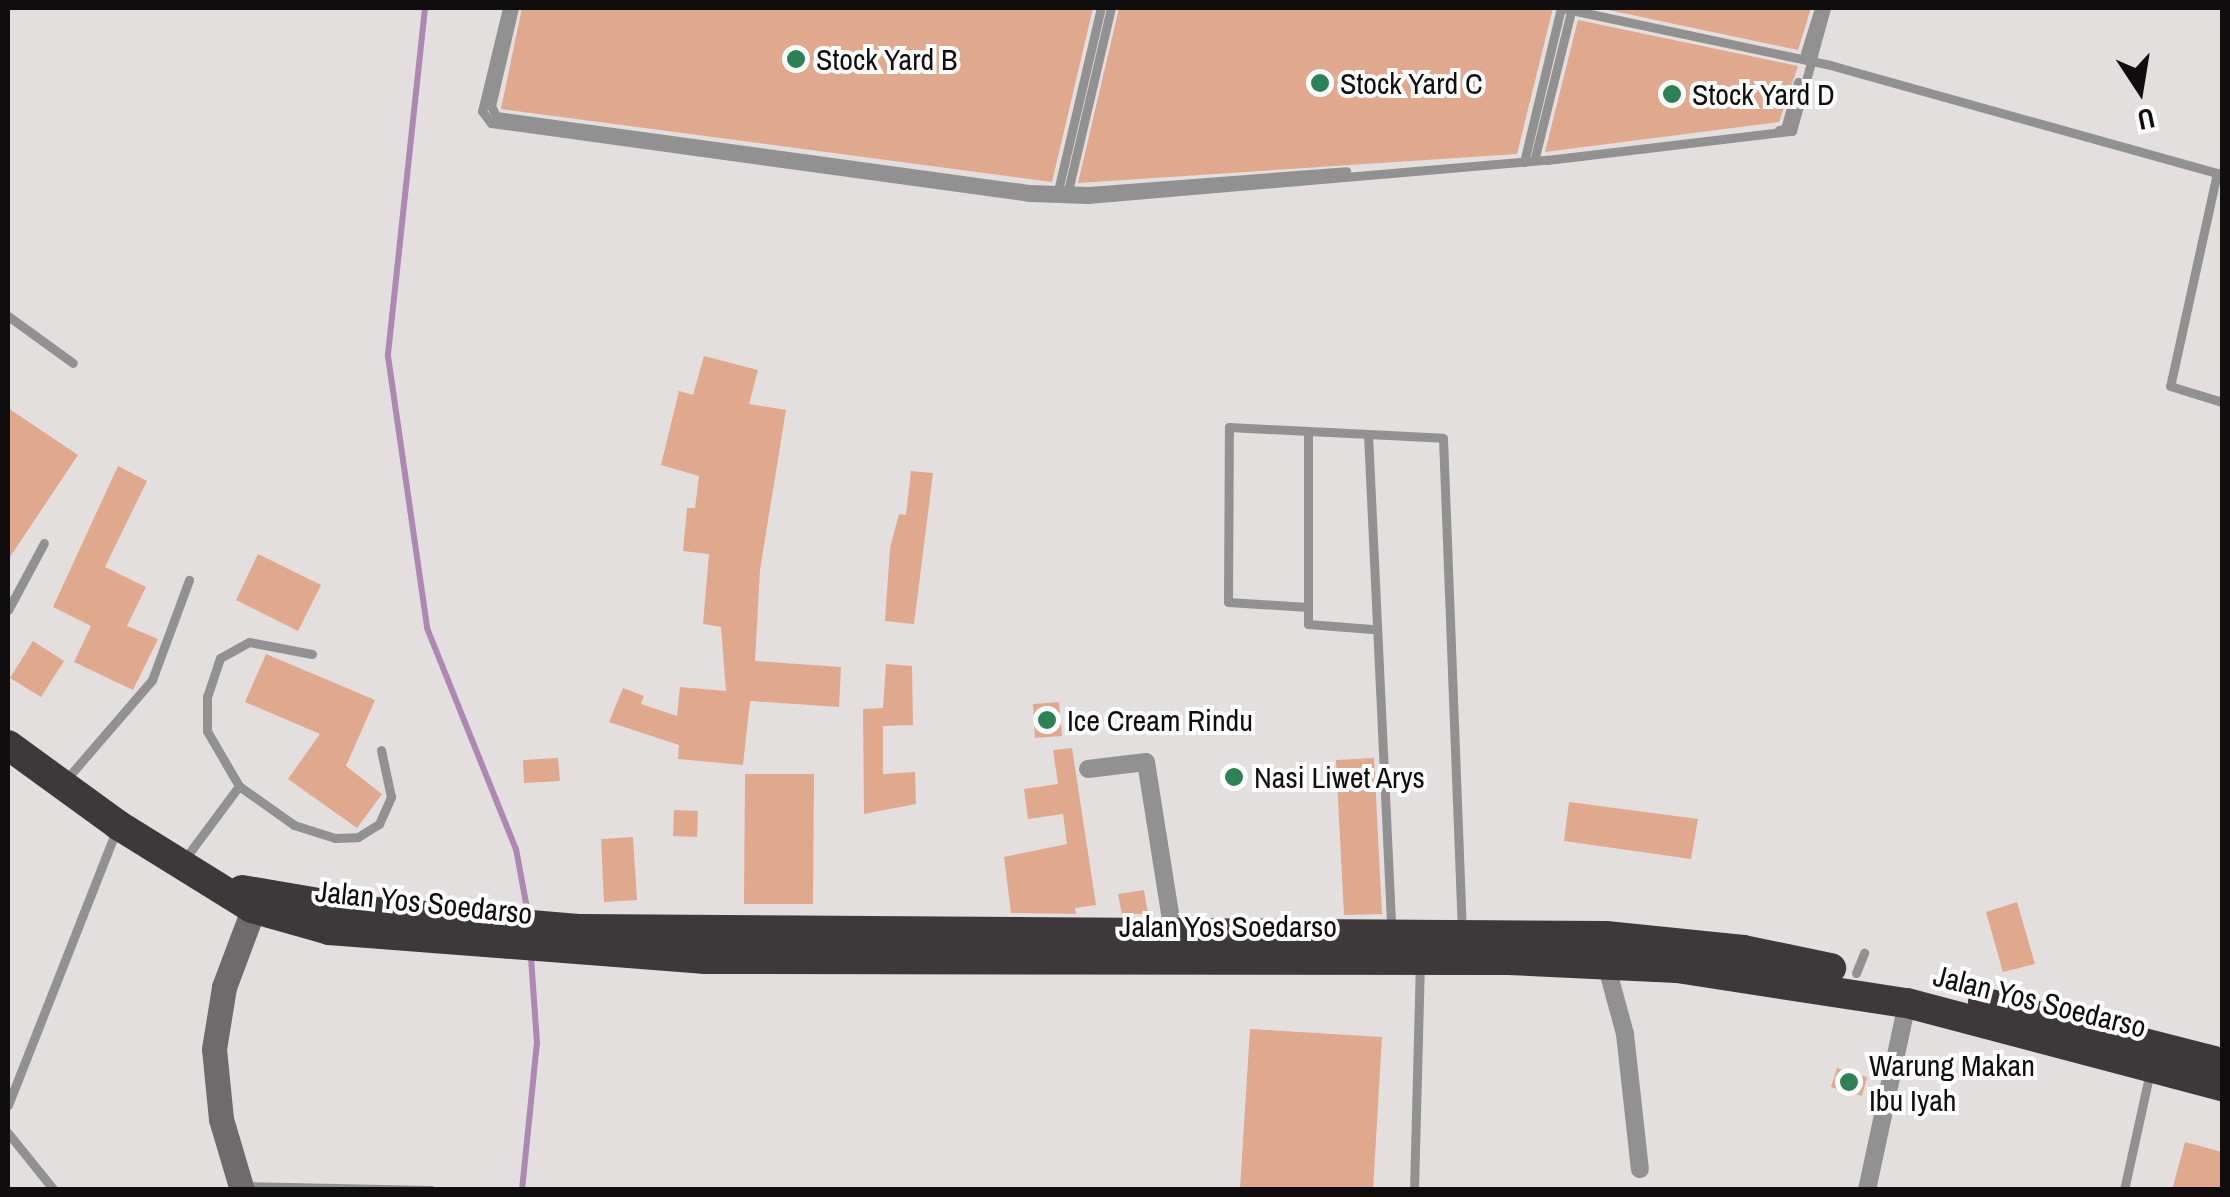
<!DOCTYPE html>
<html>
<head>
<meta charset="utf-8">
<style>
	body { margin:0 }
	#map { position:relative; width:2230px; height:1197px; overflow:hidden; background:#e4dfdf; font-family:"Archivo Narrow",sans-serif }
	div>[style] { position:absolute }
	.stream>* { height:6px; margin:-3px; padding:0 3px; transform-origin:3px; border-radius:3px; background:#ae87b2 }
	.building>* { inset:0; background:#e0a88d }
	.lane>* { height:9px; margin:-4.5px; padding:0 4.5px; transform-origin:4.5px; border-radius:4.5px; background:#929191 }
	.street>* { height:18px; margin:-9px; padding:0 9px; transform-origin:9px; border-radius:9px; background:#929191 }
	.secondary>* { height:25px; margin:-12.5px; padding:0 12.5px; transform-origin:12.5px; border-radius:12.5px; background:#6d6b6c }
	.highway>* { height:30px; margin:-15px; padding:0 15px; transform-origin:15px; border-radius:15px; background:#3d393b }
	.dots>* { width:28px; height:28px; translate:-50% -50%; box-sizing:border-box; border:5px solid #fff; border-radius:50% }
	span { translate:-50% -50%; white-space:nowrap; text-align:center; line-height:1.15; -webkit-text-stroke:8px #fff; paint-order:stroke }
	.poi-label { font-size:30px; color:#0f0d0d }
	.left { translate:0 -50%; text-align:left }
	.street-label { font-size:30px; color:#0f0d0d }
	.frame { position:absolute; inset:0; border:10px solid #0f0d0d; pointer-events:none }
	.north { position:absolute; left:2090px; top:40px; width:100px; height:100px; -webkit-text-stroke:8px #fff; paint-order:stroke; rotate:168deg; font-size:28px; font-weight:700; line-height:40px; text-align:center; color:#0f0d0d }
	.north::after { content:''; display:block; margin:auto; width:35px; height:45px; background:#0f0d0d; clip-path:polygon(50% 0,100% 100%,50% 72%,0 100%) }
</style>
</head>
<body>
<div id="map">
	<div class="stream">
		<div style="left:425px;top:8px;width:350px;rotate:96.1deg"></div>
		<div style="left:388px;top:356px;width:275px;rotate:81.8deg"></div>
		<div style="left:427px;top:628px;width:238px;rotate:68.1deg"></div>
		<div style="left:516px;top:849px;width:66px;rotate:79.5deg"></div>
		<div style="left:522px;top:1190px;width:148px;rotate:-84.2deg"></div>
		<div style="left:537px;top:1043px;width:86px;rotate:-94deg"></div>
	</div>
	<div class="building">
		<div style="clip-path:polygon(522px 8px,1093px 8px,1052px 182px,501px 109px)"></div>
		<div style="clip-path:polygon(1119px 8px,1553px 8px,1517px 154px,1078px 183px)"></div>
		<div style="clip-path:polygon(1599px 8px,1811px 8px,1798px 50px)"></div>
		<div style="clip-path:polygon(1578px 20px,1798px 66px,1779px 122px,1545px 152px)"></div>
		<div style="clip-path:polygon(704px 356px,758px 370px,749px 404px,786px 410px,760px 570px,755px 661px,841px 667px,839px 707px,750px 701px,743px 765px,678px 759px,679px 745px,609px 722px,623px 688px,644px 696px,641px 704px,677px 716px,680px 687px,726px 691px,721px 627px,703px 624px,709px 554px,683px 551px,687px 508px,695px 508px,699px 476px,661px 465px,679px 391px,693px 395px)"></div>
		<div style="clip-path:polygon(8px 408px,78px 455px,8px 560px)"></div>
		<div style="clip-path:polygon(118px 466px,147px 481px,105px 567px,146px 587px,127px 626px,158px 639px,133px 690px,74px 662px,91px 626px,53px 607px)"></div>
		<div style="clip-path:polygon(911px 471px,933px 473px,914px 624px,885px 621px,890px 548px,899px 514px,906px 515px)"></div>
		<div style="clip-path:polygon(258px 554px,321px 585px,298px 631px,236px 600px)"></div>
		<div style="clip-path:polygon(33px 641px,64px 661px,41px 697px,10px 678px)"></div>
		<div style="clip-path:polygon(266px 654px,375px 700px,346px 766px,382px 794px,357px 828px,288px 779px,320px 734px,245px 702px)"></div>
		<div style="clip-path:polygon(886px 664px,912px 666px,913px 725px,883px 726px,883px 774px,915px 772px,916px 804px,864px 814px,863px 709px,883px 708px)"></div>
		<div style="clip-path:polygon(1059px 702px,1062px 736px,1035px 738px,1033px 704px)"></div>
		<div style="clip-path:polygon(1072px 748px,1096px 905px,1075px 908px,1076px 914px,1011px 913px,1004px 857px,1067px 844px,1063px 814px,1028px 819px,1024px 789px,1058px 784px,1053px 750px)"></div>
		<div style="clip-path:polygon(558px 758px,560px 781px,524px 783px,523px 760px)"></div>
		<div style="clip-path:polygon(1374px 758px,1382px 914px,1344px 915px,1336px 760px)"></div>
		<div style="clip-path:polygon(1242px 765px,1243px 789px,1227px 790px,1225px 766px)"></div>
		<div style="clip-path:polygon(745px 774px,814px 774px,813px 904px,744px 904px)"></div>
		<div style="clip-path:polygon(1569px 802px,1698px 819px,1691px 859px,1564px 841px)"></div>
		<div style="clip-path:polygon(674px 810px,698px 811px,697px 837px,673px 836px)"></div>
		<div style="clip-path:polygon(633px 837px,637px 900px,604px 902px,601px 839px)"></div>
		<div style="clip-path:polygon(1144px 890px,1148px 914px,1122px 914px,1118px 894px)"></div>
		<div style="clip-path:polygon(2017px 902px,2035px 964px,2003px 972px,1986px 912px)"></div>
		<div style="clip-path:polygon(1250px 1029px,1382px 1037px,1373px 1190px,1240px 1189px)"></div>
		<div style="clip-path:polygon(1837px 1068px,1867px 1077px,1862px 1096px,1831px 1087px)"></div>
		<div style="clip-path:polygon(2185px 1142px,2222px 1152px,2222px 1190px,2172px 1190px)"></div>
	</div>
	<div class="lane">
		<div style="left:507px;top:8px;width:106px;rotate:103.6deg"></div>
		<div style="left:482px;top:111px;width:15px;rotate:53deg"></div>
		<div style="left:491px;top:123px;width:544px;rotate:7.82deg"></div>
		<div style="left:1030px;top:197px;width:58px;rotate:2deg"></div>
		<div style="left:1088px;top:199px;width:461px;rotate:-4.9deg"></div>
		<div style="left:1547px;top:160px;width:247px;rotate:-6.8deg"></div>
		<div style="left:1792px;top:131px;width:128px;rotate:-74.5deg"></div>
		<div style="left:514px;top:8px;width:101px;rotate:103.2deg"></div>
		<div style="left:491px;top:106px;width:11px;rotate:63deg"></div>
		<div style="left:496px;top:116px;width:538px;rotate:7.8deg"></div>
		<div style="left:1029px;top:189px;width:60px;rotate:1.9deg"></div>
		<div style="left:1089px;top:191px;width:258px;rotate:-4.4deg"></div>
		<div style="left:1562px;top:8px;width:274px;rotate:12deg"></div>
		<div style="left:1830px;top:65px;width:402px;rotate:15.6deg"></div>
		<div style="left:2217px;top:173px;width:218px;rotate:102.4deg"></div>
		<div style="left:2170px;top:386px;width:54px;rotate:17.1deg"></div>
		<div style="left:1805px;top:53px;width:47px;rotate:-72.7deg"></div>
		<div style="left:1779px;top:130px;width:6px;rotate:-9deg"></div>
		<div style="left:1785px;top:129px;width:49px;rotate:-74.5deg"></div>
		<div style="left:1535px;top:157px;width:154px;rotate:-76.1deg"></div>
		<div style="left:1524px;top:162px;width:158px;rotate:-76.5deg"></div>
		<div style="left:1068px;top:191px;width:188px;rotate:-76.8deg"></div>
		<div style="left:1057px;top:195px;width:192px;rotate:-76.8deg"></div>
		<div style="left:8px;top:316px;width:80px;rotate:35.9deg"></div>
		<div style="left:1308px;top:432px;width:192px;rotate:90deg"></div>
		<div style="left:1308px;top:624px;width:64px;rotate:4.5deg"></div>
		<div style="left:1368px;top:434px;width:497px;rotate:87.3deg"></div>
		<div style="left:1308px;top:607px;width:80px;rotate:-176.4deg"></div>
		<div style="left:1228px;top:602px;width:175px;rotate:-89.7deg"></div>
		<div style="left:1229px;top:427px;width:214px;rotate:2.9deg"></div>
		<div style="left:1443px;top:438px;width:490px;rotate:87.8deg"></div>
		<div style="left:8px;top:610px;width:76px;rotate:-61.8deg"></div>
		<div style="left:312px;top:654px;width:64px;rotate:-169.2deg"></div>
		<div style="left:249px;top:642px;width:33px;rotate:151deg"></div>
		<div style="left:220px;top:658px;width:41px;rotate:108.4deg"></div>
		<div style="left:207px;top:697px;width:34px;rotate:90deg"></div>
		<div style="left:207px;top:731px;width:64px;rotate:59.8deg"></div>
		<div style="left:239px;top:786px;width:67px;rotate:35.3deg"></div>
		<div style="left:294px;top:825px;width:43px;rotate:17.6deg"></div>
		<div style="left:335px;top:838px;width:23px;rotate:-2deg"></div>
		<div style="left:358px;top:837px;width:25px;rotate:-32deg"></div>
		<div style="left:379px;top:824px;width:30px;rotate:-66deg"></div>
		<div style="left:391px;top:797px;width:48px;rotate:-102deg"></div>
		<div style="left:64px;top:782px;width:135px;rotate:-49.2deg"></div>
		<div style="left:152px;top:680px;width:107px;rotate:-69.7deg"></div>
		<div style="left:184px;top:860px;width:92px;rotate:-53.4deg"></div>
		<div style="left:1856px;top:973px;width:22px;rotate:-68deg"></div>
		<div style="left:8px;top:1105px;width:298px;rotate:-68.5deg"></div>
		<div style="left:8px;top:1133px;width:73px;rotate:51.1deg"></div>
		<div style="left:244px;top:1186px;width:187px;rotate:1.2deg"></div>
		<div style="left:1414px;top:1190px;width:227px;rotate:-88.5deg"></div>
		<div style="left:2124px;top:1190px;width:121px;rotate:-77.6deg"></div>
	</div>
	<div class="street">
		<div style="left:1088px;top:769px;width:58px;rotate:-6.9deg"></div>
		<div style="left:1146px;top:762px;width:172px;rotate:81deg"></div>
		<div style="left:1606px;top:964px;width:73px;rotate:74.8deg"></div>
		<div style="left:1625px;top:1034px;width:136px;rotate:83.7deg"></div>
		<div style="left:1867px;top:1190px;width:191px;rotate:-77.9deg"></div>
	</div>
	<div class="secondary">
		<div style="left:242px;top:1190px;width:74px;rotate:-106.5deg"></div>
		<div style="left:221px;top:1119px;width:70px;rotate:-95.7deg"></div>
		<div style="left:214px;top:1049px;width:63px;rotate:-80.8deg"></div>
		<div style="left:224px;top:987px;width:103px;rotate:-69.4deg"></div>
	</div>
	<div class="highway">
		<div style="left:8px;top:745px;width:136px;rotate:36deg"></div>
		<div style="left:118px;top:825px;width:158px;rotate:31.8deg"></div>
		<div style="left:252px;top:908px;width:80px;rotate:15.9deg"></div>
		<div style="left:329px;top:930px;width:378px;rotate:4.4deg"></div>
		<div style="left:706px;top:959px;width:803px;rotate:0.07deg"></div>
		<div style="left:1509px;top:960px;width:168px;rotate:2.7deg"></div>
		<div style="left:1677px;top:968px;width:233px;rotate:8.7deg"></div>
		<div style="left:1907px;top:1003px;width:326px;rotate:14.8deg"></div>
		<div style="left:242px;top:890px;width:125px;rotate:9.7deg"></div>
		<div style="left:365px;top:911px;width:217px;rotate:4.8deg"></div>
		<div style="left:581px;top:929px;width:1025px;rotate:0.39deg"></div>
		<div style="left:1606px;top:936px;width:138px;rotate:5.8deg"></div>
		<div style="left:1743px;top:950px;width:90px;rotate:11.6deg"></div>
		<div style="left:1983px;top:1002px;width:247px;rotate:14.3deg"></div>
	</div>
	<div class="dots">
		<div style="left:796px;top:59px;background:#2a8256"></div>
		<div style="left:1320px;top:83px;background:#2a8256"></div>
		<div style="left:1672px;top:94px;background:#2a8256"></div>
		<div style="left:1047px;top:720px;background:#2a8256"></div>
		<div style="left:1234px;top:777px;background:#2a8256"></div>
		<div style="left:1849px;top:1082px;background:#2a8256"></div>
	</div>
	<div class="poi-label">
		<span class="left" style="left:816px;top:59px">Stock Yard B</span>
		<span class="left" style="left:1340px;top:83px">Stock Yard C</span>
		<span class="left" style="left:1692px;top:94px">Stock Yard D</span>
		<span class="left" style="left:1067px;top:720px">Ice Cream Rindu</span>
		<span class="left" style="left:1254px;top:777px">Nasi Liwet Arys</span>
		<span class="left" style="left:1869px;top:1082px">Warung Makan<br>Ibu Iyah</span>
	</div>
	<div class="street-label">
		<span style="left:424px;top:902px;rotate:6deg">Jalan Yos Soedarso</span>
		<span style="left:1228px;top:926px">Jalan Yos Soedarso</span>
		<span style="left:2040px;top:1001px;rotate:14deg">Jalan Yos Soedarso</span>
	</div>
	<div class="frame"></div>
	<div class="north">U</div>
</div>
</body>
</html>
